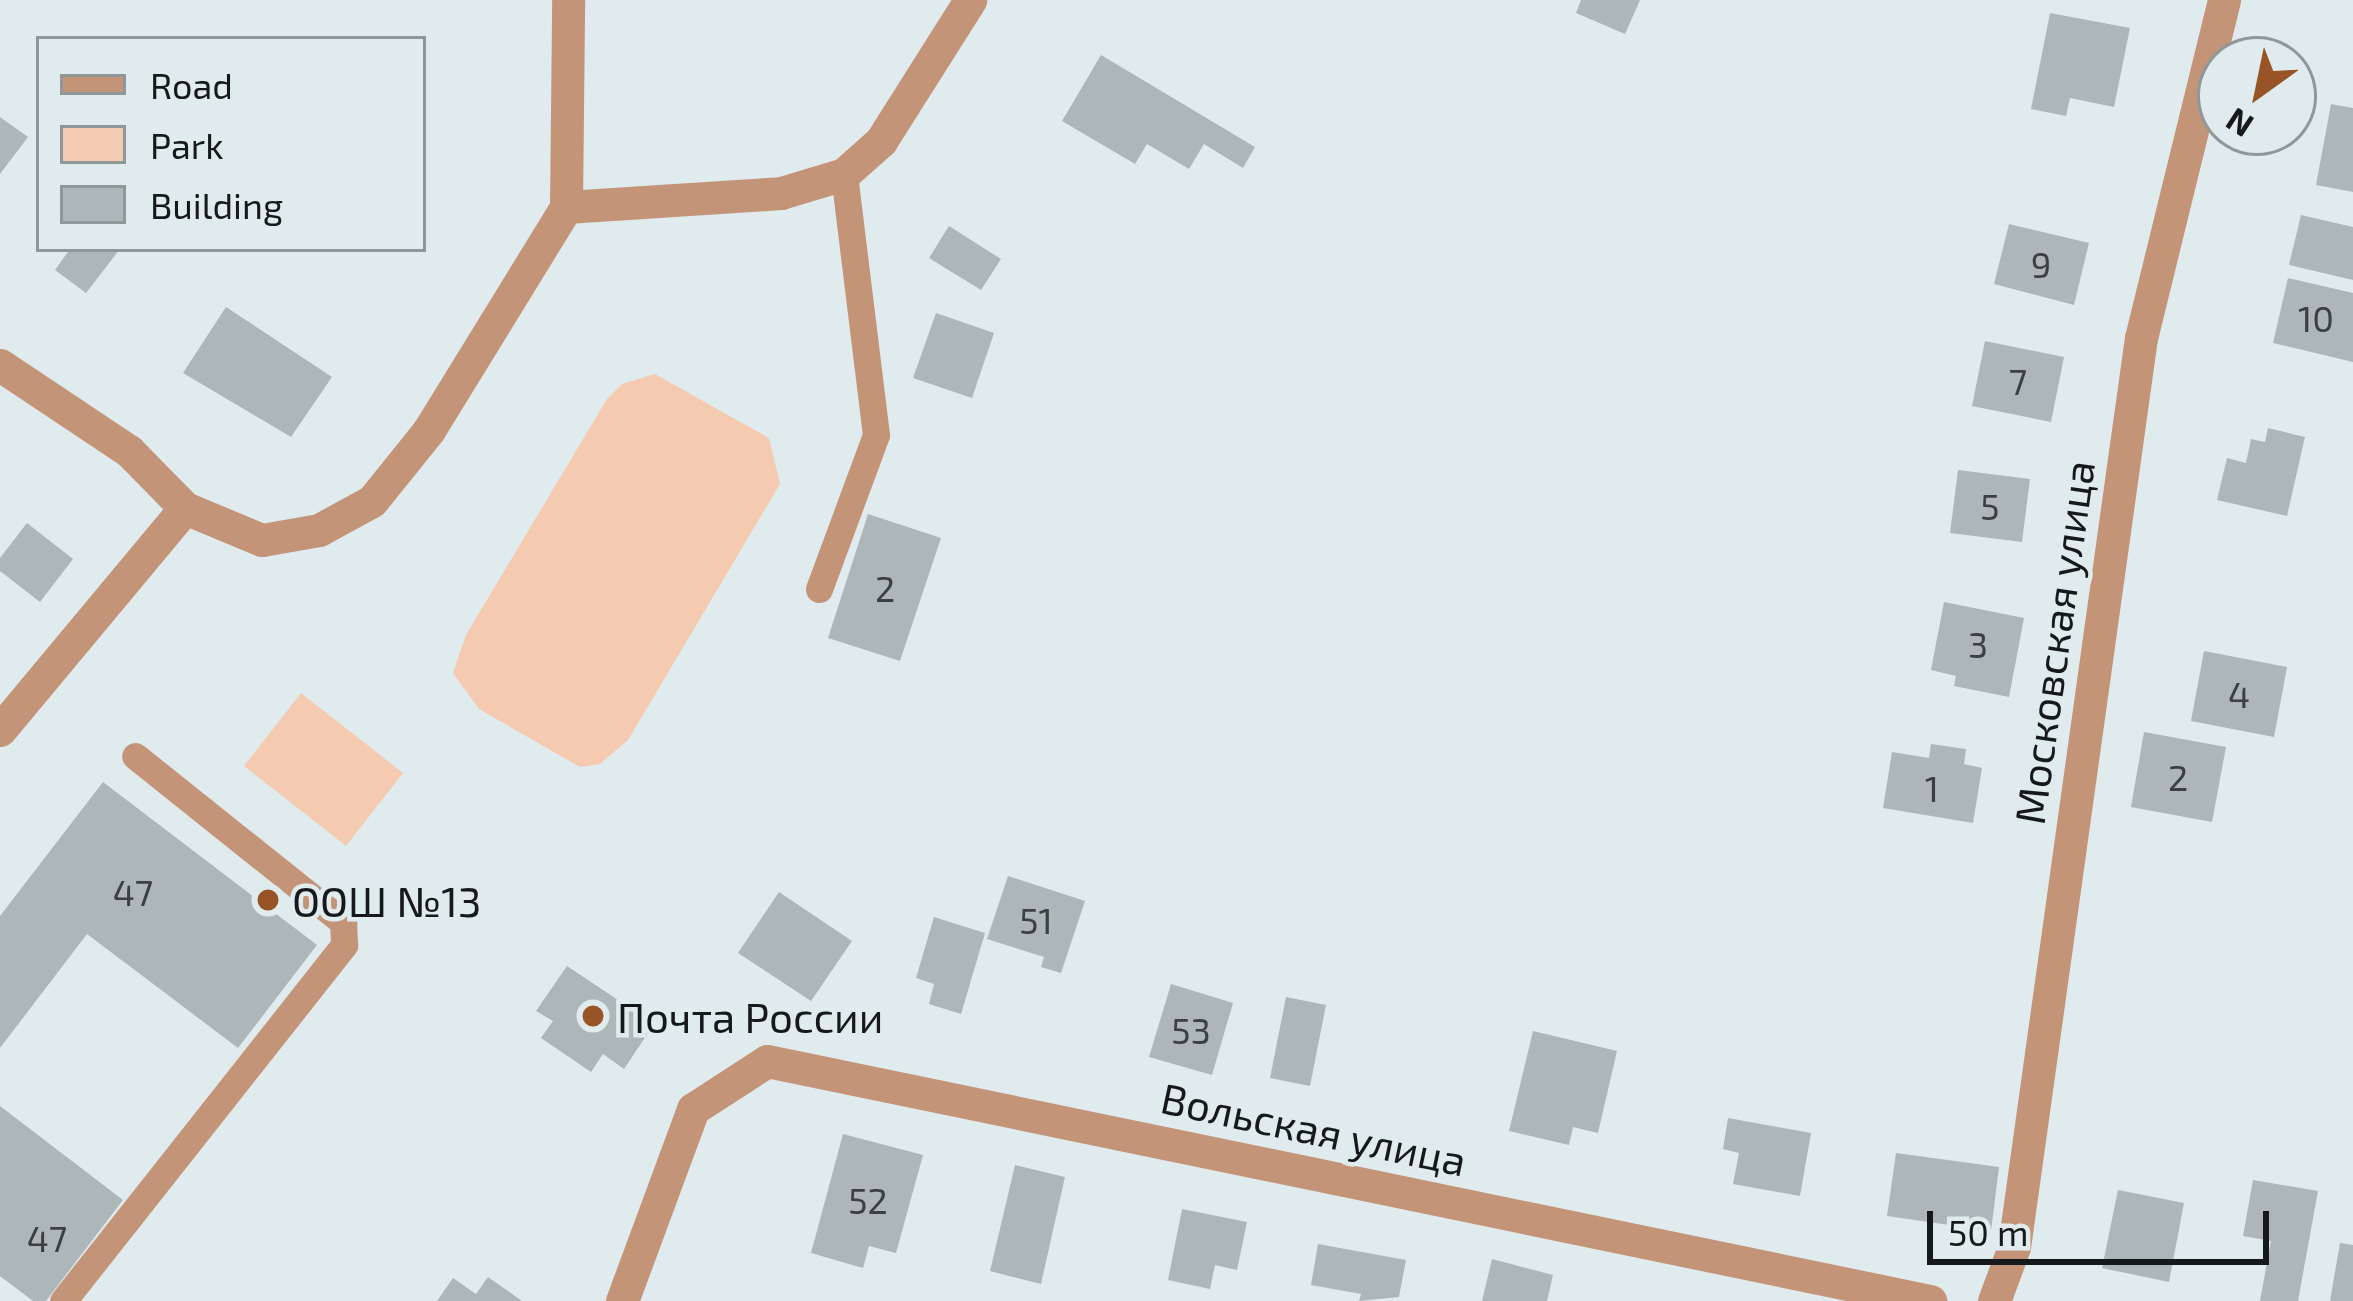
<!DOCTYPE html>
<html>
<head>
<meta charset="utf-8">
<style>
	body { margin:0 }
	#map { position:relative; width:2353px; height:1301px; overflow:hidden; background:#e0ebed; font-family:"Exo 2",sans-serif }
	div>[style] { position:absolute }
	.green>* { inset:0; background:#f4cab1 }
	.building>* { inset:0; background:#adb7ba }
	.service>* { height:27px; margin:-13.5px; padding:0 13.5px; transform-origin:13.5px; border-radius:13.5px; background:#c49479 }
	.minor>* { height:33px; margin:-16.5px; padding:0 16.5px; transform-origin:16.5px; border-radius:16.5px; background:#c49479 }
	.dots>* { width:33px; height:33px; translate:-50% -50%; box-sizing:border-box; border:6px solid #e0ebed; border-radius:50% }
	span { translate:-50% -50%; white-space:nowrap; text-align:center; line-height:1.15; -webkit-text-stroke:9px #e0ebed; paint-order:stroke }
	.number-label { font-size:36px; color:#3c4042 }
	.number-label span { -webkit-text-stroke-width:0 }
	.street-label { font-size:42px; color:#16191a }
	.poi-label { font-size:42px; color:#16191a }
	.left { translate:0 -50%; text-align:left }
	.legend { position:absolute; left:36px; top:36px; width:390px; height:216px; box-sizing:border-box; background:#e0ebed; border:3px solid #8f9799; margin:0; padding:15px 21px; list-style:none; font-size:36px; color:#16191a }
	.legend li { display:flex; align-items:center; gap:24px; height:60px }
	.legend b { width:60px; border:3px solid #8f9799 }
	.north { position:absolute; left:2197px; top:36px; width:120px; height:120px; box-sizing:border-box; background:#e0ebed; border:3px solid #8f9799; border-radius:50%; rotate:213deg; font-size:33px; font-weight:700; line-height:48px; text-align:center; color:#16191a }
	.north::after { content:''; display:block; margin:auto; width:42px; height:54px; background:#985427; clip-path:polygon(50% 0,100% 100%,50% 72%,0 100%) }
	.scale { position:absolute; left:1927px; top:1211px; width:342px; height:54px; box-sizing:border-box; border:6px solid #16191a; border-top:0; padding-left:15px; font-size:36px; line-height:42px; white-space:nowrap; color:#16191a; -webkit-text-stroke:9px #e0ebed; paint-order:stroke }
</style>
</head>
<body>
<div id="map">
	<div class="green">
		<div style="clip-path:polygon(655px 374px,769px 438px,780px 484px,628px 740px,600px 764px,580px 767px,479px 709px,453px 673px,466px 635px,607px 399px,622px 384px)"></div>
		<div style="clip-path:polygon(301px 693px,403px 773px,346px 846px,244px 766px)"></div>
	</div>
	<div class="building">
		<div style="clip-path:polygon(1581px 0,1640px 0,1625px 34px,1576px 13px)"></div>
		<div style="clip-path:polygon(2050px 13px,2130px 28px,2114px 107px,2070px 98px,2066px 116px,2031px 109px)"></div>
		<div style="clip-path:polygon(1101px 55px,1255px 147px,1243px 168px,1204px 144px,1189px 169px,1147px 144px,1135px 164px,1062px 121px)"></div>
		<div style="clip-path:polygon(2331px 104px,2353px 108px,2353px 192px,2316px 185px)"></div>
		<div style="clip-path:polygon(0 117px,28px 137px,0 174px)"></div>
		<div style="clip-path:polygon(2301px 215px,2353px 227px,2353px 280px,2289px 265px)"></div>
		<div style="clip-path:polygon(2009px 224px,2089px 243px,2074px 305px,1994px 284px)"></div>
		<div style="clip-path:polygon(949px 226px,1001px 259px,981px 290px,929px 258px)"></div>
		<div style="clip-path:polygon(70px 249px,120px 249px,86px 293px,55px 270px)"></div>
		<div style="clip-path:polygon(2288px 278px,2353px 293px,2353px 362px,2273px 343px)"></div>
		<div style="clip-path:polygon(226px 307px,332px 377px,291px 437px,183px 373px)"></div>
		<div style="clip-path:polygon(936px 313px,994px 333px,972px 398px,913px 378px)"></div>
		<div style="clip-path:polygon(1985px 341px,2064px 357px,2051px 422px,1972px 406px)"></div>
		<div style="clip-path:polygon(2268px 428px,2305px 437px,2287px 516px,2217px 500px,2227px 458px,2246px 463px,2251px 439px,2265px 442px)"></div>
		<div style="clip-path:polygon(1958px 470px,2030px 479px,2022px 542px,1950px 533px)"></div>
		<div style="clip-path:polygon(868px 514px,941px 538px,900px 661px,828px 638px)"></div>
		<div style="clip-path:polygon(27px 523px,73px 559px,40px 602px,0 571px,0 558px)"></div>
		<div style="clip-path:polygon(1944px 602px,2024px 618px,2009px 697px,1954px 686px,1956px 676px,1931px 670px)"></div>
		<div style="clip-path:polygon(2204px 651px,2287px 667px,2274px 737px,2191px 721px)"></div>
		<div style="clip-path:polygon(2144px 732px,2226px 747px,2212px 822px,2131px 807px)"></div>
		<div style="clip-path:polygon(1931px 744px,1966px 749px,1964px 764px,1982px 768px,1973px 823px,1883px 808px,1892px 752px,1929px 758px)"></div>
		<div style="clip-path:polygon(103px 782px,317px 945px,238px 1048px,87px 934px,0 1048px,0 916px)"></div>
		<div style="clip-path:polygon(1008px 876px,1085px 901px,1061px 973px,1041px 967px,1044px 957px,987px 939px)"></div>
		<div style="clip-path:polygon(779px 892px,852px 941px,811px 1001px,738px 953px)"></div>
		<div style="clip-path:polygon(934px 917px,985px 933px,961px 1014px,929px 1004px,934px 984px,916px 978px)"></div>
		<div style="clip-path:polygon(567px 966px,654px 1024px,624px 1069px,603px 1054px,591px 1072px,541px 1038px,553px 1021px,536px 1011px)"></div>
		<div style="clip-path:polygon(1171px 984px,1233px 1003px,1212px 1075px,1149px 1057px)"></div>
		<div style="clip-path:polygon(1286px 997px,1326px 1005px,1310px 1086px,1270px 1078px)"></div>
		<div style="clip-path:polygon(1533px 1031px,1617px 1051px,1598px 1133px,1573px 1127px,1569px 1145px,1509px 1131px)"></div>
		<div style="clip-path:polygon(0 1106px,123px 1200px,46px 1301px,33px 1301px,0 1276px)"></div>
		<div style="clip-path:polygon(1728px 1118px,1811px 1133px,1800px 1196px,1733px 1184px,1739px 1153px,1723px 1149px)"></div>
		<div style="clip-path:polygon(843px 1134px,923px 1155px,896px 1253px,869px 1246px,863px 1268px,811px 1253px)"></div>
		<div style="clip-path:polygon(1896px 1153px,1999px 1167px,1991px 1231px,1887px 1216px)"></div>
		<div style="clip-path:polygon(1015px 1165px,1065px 1177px,1041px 1284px,990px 1271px)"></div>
		<div style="clip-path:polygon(2253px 1180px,2318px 1191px,2298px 1301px,2260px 1301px,2271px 1241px,2243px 1236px)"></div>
		<div style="clip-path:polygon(2118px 1190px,2184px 1203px,2169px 1282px,2102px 1268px)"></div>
		<div style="clip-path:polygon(1182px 1209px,1247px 1222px,1237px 1270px,1215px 1265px,1210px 1289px,1168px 1280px)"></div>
		<div style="clip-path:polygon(2340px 1243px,2353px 1245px,2353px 1301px,2330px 1301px)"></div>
		<div style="clip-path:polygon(1318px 1244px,1406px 1260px,1399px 1297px,1359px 1301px,1361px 1294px,1311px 1285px)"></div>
		<div style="clip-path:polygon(1492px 1259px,1553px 1275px,1547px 1301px,1482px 1301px)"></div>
		<div style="clip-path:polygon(488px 1277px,522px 1301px,437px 1301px,453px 1278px,476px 1294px)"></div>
	</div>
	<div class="service">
		<div style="left:819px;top:589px;width:164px;rotate:-69.7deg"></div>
		<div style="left:876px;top:435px;width:263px;rotate:-97deg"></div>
		<div style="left:63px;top:1301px;width:454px;rotate:-51.7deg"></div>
		<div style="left:344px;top:945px;width:23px;rotate:-92deg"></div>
		<div style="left:343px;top:922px;width:266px;rotate:-141.4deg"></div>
	</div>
	<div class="minor">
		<div style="left:566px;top:207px;width:215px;rotate:-3.7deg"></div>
		<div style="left:781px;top:193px;width:66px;rotate:-16.8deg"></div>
		<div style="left:844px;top:174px;width:50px;rotate:-41.7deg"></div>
		<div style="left:881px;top:141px;width:167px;rotate:-57.7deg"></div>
		<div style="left:0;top:365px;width:155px;rotate:33.7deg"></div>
		<div style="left:129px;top:451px;width:80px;rotate:45.5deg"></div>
		<div style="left:0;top:730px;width:289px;rotate:-50.2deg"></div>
		<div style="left:185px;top:508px;width:83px;rotate:22.6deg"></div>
		<div style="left:262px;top:540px;width:58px;rotate:-10deg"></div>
		<div style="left:319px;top:530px;width:60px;rotate:-28.7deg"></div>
		<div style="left:372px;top:501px;width:91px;rotate:-51.2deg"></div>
		<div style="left:429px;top:430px;width:262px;rotate:-58.4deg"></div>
		<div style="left:566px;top:207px;width:207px;rotate:-89.4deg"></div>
		<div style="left:622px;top:1301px;width:205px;rotate:-69.7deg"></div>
		<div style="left:693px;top:1109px;width:88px;rotate:-33deg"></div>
		<div style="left:767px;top:1061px;width:1188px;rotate:11.66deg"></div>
		<div style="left:1994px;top:1301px;width:58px;rotate:-69.7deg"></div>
		<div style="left:2014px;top:1247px;width:918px;rotate:-82.05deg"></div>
		<div style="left:2141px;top:338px;width:348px;rotate:-76.2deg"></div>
	</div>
	<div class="dots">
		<div style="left:268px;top:900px;background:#985427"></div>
		<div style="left:593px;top:1016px;background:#985427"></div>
	</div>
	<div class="number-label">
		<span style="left:2041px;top:264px">9</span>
		<span style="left:2316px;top:318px">10</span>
		<span style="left:2018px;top:381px">7</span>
		<span style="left:1990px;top:506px">5</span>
		<span style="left:885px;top:588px">2</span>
		<span style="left:1978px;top:644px">3</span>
		<span style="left:2239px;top:694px">4</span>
		<span style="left:2178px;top:777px">2</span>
		<span style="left:1932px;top:788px">1</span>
		<span style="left:133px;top:892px">47</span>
		<span style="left:1036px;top:920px">51</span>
		<span style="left:1191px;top:1030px">53</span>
		<span style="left:868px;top:1200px">52</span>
		<span style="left:47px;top:1238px">47</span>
	</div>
	<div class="street-label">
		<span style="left:2053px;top:642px;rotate:-82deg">Московская улица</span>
		<span style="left:1314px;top:1128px;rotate:12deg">Вольская улица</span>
	</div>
	<div class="poi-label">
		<span class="left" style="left:292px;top:900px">ООШ №13</span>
		<span class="left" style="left:617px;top:1016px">Почта России</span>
	</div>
	<ul class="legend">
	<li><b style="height:15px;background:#c49479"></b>Road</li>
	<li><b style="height:33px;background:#f4cab1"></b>Park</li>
	<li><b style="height:33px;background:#adb7ba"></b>Building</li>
	</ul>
	<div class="north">N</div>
	<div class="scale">50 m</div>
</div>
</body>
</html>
